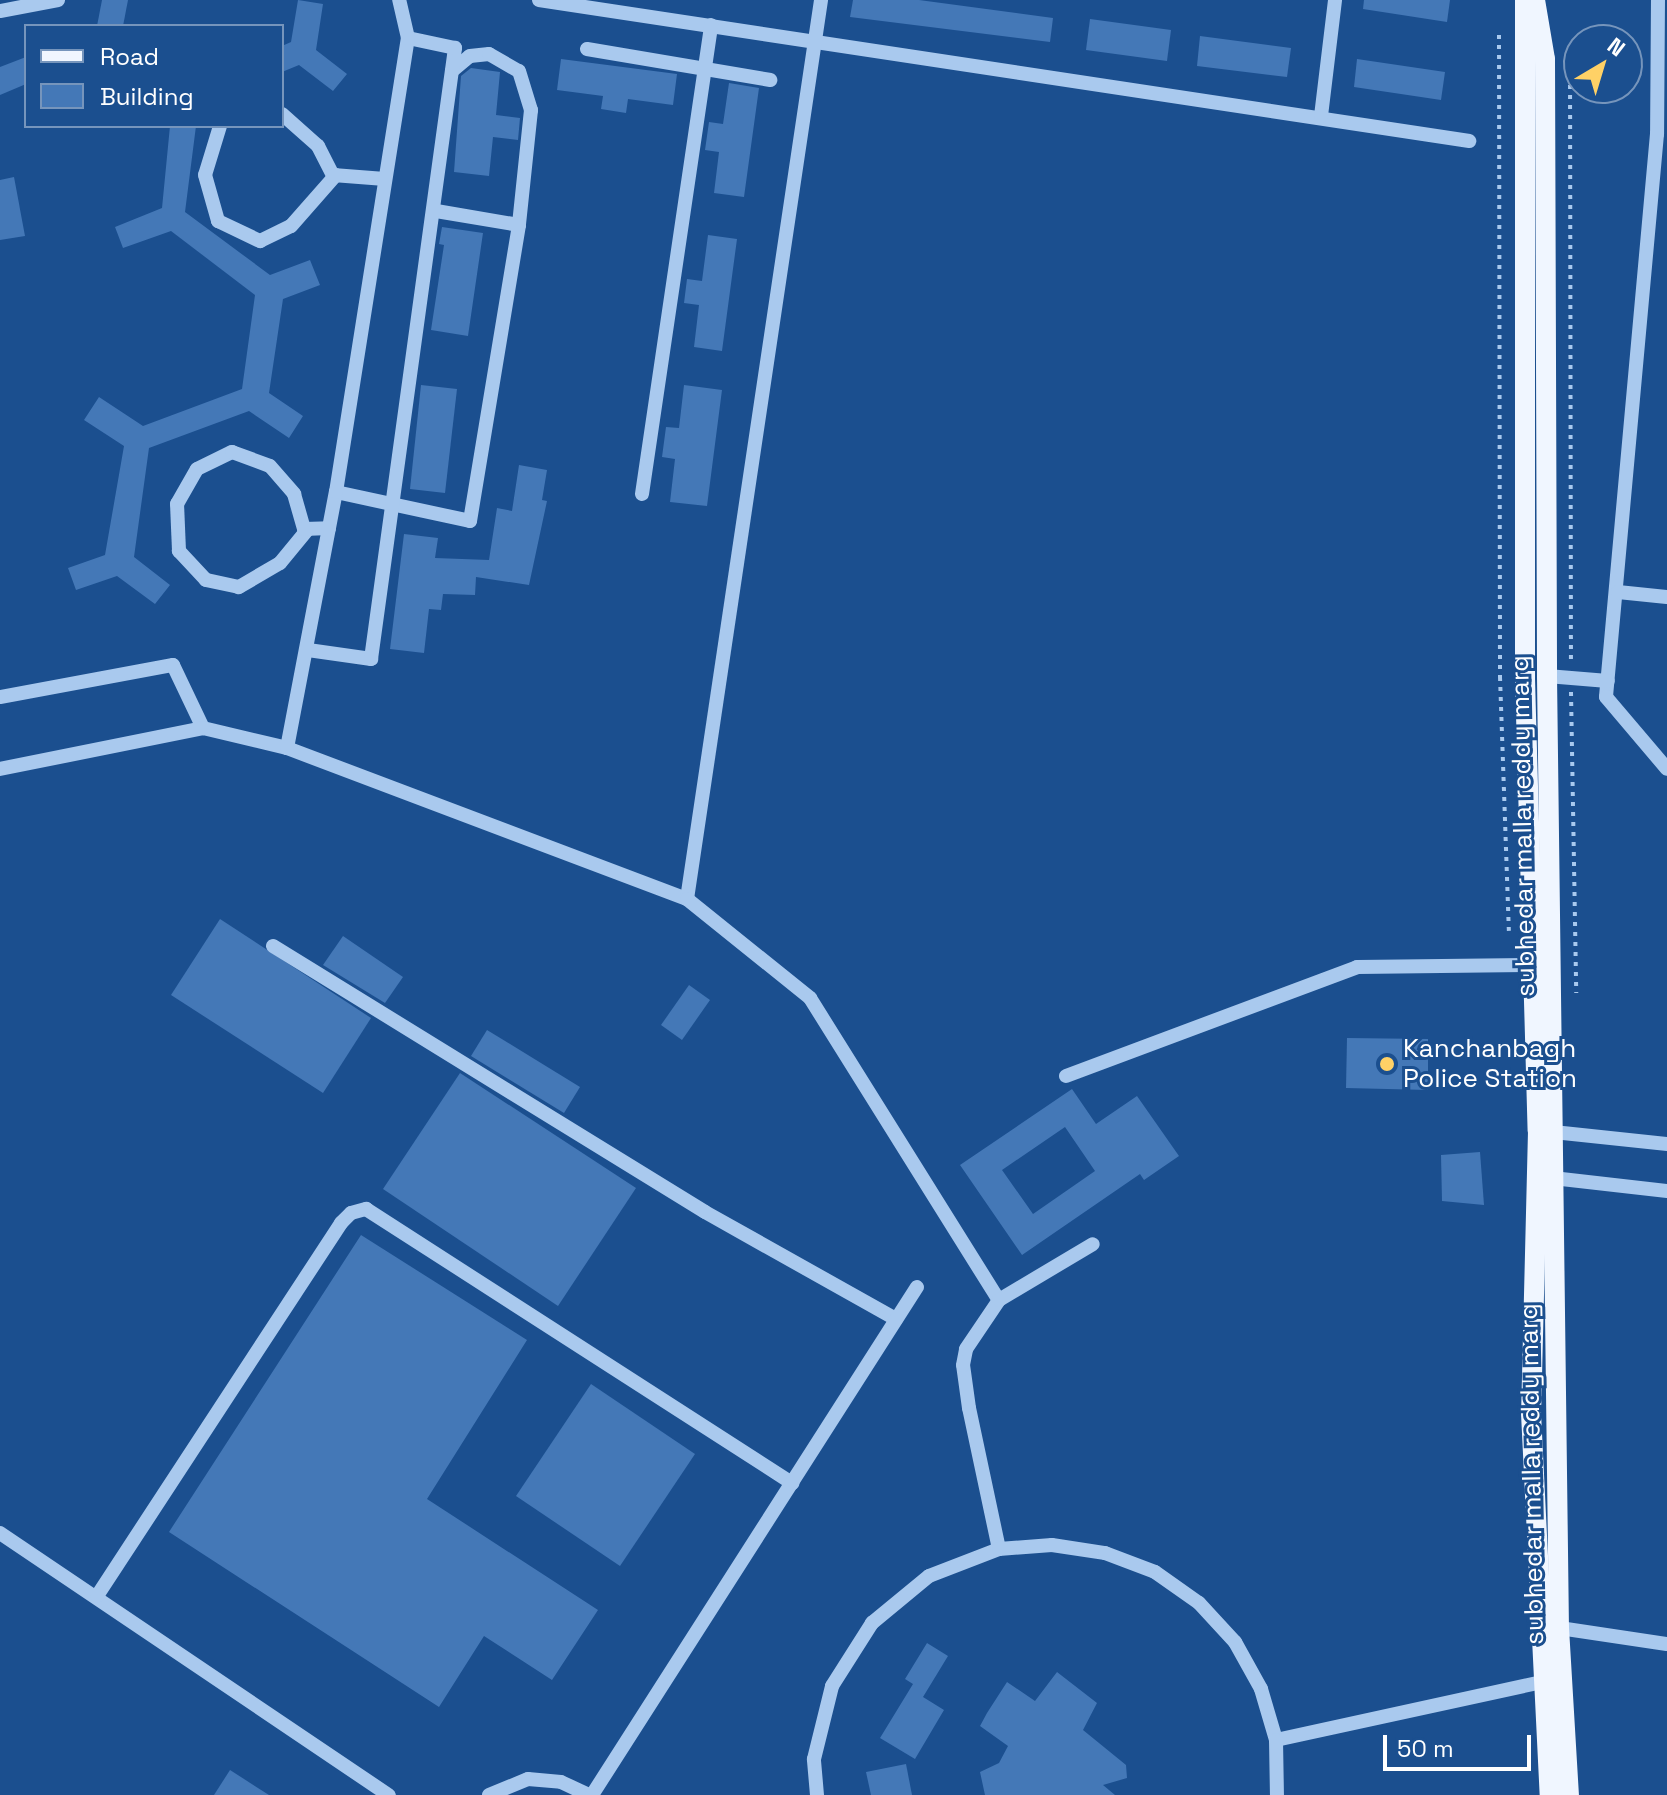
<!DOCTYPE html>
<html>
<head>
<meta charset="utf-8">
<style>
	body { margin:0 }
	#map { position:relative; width:1667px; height:1795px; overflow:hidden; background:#1b4f8f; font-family:"Space Grotesk",sans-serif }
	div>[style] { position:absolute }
	.building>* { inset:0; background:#4478b7 }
	.path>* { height:4px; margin-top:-2px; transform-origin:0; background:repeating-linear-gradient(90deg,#a9c9ee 0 4px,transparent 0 10px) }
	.minor>* { height:14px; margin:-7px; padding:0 7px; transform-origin:7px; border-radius:7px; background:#a9c9ee }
	.major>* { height:20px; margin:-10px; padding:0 10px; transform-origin:10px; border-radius:10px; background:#f0f6ff }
	.dots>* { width:22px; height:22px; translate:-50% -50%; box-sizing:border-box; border:4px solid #1b4f8f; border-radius:50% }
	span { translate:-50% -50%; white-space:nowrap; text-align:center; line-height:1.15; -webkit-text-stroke:6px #1b4f8f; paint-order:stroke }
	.street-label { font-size:26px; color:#fff }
	.poi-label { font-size:26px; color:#fff }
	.left { translate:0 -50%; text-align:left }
	.legend { position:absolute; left:24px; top:24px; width:260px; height:104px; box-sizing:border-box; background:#1b4f8f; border:2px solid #7695bc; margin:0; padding:10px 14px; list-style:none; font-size:24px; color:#fff }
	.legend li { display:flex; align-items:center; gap:16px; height:40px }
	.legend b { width:40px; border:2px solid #7695bc }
	.north { position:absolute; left:1563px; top:24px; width:80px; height:80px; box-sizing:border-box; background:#1b4f8f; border:2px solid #7695bc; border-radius:50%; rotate:38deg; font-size:22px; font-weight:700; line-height:32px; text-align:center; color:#fff }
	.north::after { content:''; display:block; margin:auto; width:28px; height:36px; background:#ffd166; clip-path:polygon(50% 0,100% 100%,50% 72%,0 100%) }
	.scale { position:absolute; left:1383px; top:1735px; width:148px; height:36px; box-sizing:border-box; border:4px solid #fff; border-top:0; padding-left:10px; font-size:24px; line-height:28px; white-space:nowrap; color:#fff; -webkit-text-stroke:6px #1b4f8f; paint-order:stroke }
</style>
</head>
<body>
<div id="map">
	<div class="building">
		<div style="clip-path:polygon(102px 0,128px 0,123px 26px,97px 26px)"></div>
		<div style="clip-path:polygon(298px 0,323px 4px,316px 50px,347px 74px,333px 91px,299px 65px,282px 72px,282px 46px,291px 42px)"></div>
		<div style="clip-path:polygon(853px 0,919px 0,1053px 18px,1050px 42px,850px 17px)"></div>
		<div style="clip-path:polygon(1364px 0,1450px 0,1447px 22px,1363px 9px)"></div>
		<div style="clip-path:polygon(1090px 19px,1171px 30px,1167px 61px,1086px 50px)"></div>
		<div style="clip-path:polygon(1200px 36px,1291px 48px,1287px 77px,1197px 66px)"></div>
		<div style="clip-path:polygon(26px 57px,26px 84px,0 95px,0 67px)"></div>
		<div style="clip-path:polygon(561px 59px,677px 74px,673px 105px,628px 99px,626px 113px,601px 109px,603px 96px,557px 90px)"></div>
		<div style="clip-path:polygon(1357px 59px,1445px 72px,1441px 100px,1354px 87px)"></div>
		<div style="clip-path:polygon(471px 68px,500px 72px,496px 115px,520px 118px,518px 140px,493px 137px,489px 176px,454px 172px,461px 76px)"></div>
		<div style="clip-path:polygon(729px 83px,759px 88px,744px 197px,714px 193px,719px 152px,705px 150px,709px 122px,723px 124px)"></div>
		<div style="clip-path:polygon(170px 126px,196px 126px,185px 212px,270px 275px,310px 260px,320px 285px,283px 299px,269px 393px,303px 416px,289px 438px,249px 411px,149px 448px,134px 557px,170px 585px,155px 604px,117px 576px,76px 590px,68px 568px,105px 555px,124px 446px,84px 420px,99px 397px,143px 426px,242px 389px,255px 295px,171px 231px,123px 248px,115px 227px,162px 208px)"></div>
		<div style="clip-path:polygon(14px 177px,25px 236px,0 240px,0 180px)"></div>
		<div style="clip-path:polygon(442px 227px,483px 233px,468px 336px,431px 330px,444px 245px,439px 244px)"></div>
		<div style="clip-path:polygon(708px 235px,737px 239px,722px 351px,694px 347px,699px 305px,684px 303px,687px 279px,702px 281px)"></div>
		<div style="clip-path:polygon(421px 385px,457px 389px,445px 493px,410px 489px)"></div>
		<div style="clip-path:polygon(684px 385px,722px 390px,707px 506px,670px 502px,675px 459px,662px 457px,666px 427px,679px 428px)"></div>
		<div style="clip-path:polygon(519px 465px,547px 470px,542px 500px,547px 501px,529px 585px,476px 577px,475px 595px,443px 594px,441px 610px,429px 609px,424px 653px,390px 649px,404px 534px,438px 538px,435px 558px,489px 560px,497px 508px,512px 511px)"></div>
		<div style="clip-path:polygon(220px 919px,371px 1018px,323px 1093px,171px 995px)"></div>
		<div style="clip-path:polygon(343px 936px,403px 977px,385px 1003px,323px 965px)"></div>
		<div style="clip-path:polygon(689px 985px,710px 1000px,682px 1040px,661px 1025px)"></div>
		<div style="clip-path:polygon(487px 1030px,580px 1087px,564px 1113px,471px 1056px)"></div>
		<div style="clip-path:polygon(1347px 1038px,1428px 1039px,1428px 1090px,1346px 1088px)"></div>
		<div style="clip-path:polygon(460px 1073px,636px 1188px,558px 1306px,383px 1189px)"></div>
		<div style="clip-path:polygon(evenodd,1072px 1089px,1096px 1124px,1137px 1096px,1179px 1156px,1144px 1180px,1140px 1174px,1022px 1255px,960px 1165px,1072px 1089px,1065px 1127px,1095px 1171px,1033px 1214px,1002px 1170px,1065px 1127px)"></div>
		<div style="clip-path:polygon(1480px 1152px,1484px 1205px,1442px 1201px,1441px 1155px)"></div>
		<div style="clip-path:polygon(361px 1235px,527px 1340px,427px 1499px,598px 1610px,552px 1680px,484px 1636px,439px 1707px,169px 1532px)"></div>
		<div style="clip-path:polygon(591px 1384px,695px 1454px,620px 1566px,516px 1496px)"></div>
		<div style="clip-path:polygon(927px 1643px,948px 1656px,923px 1697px,944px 1710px,915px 1759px,880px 1738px,913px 1684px,905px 1679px)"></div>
		<div style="clip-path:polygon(1057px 1672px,1097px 1703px,1083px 1730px,1126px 1765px,1127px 1778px,1103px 1785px,1115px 1795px,985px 1795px,980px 1772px,999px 1763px,1008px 1746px,980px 1726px,987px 1713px,1007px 1682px,1035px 1701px)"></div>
		<div style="clip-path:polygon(906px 1764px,912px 1795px,871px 1795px,866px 1772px)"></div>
		<div style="clip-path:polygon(230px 1770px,269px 1795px,214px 1795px)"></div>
	</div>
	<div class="path">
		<div style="left:1499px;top:35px;width:642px;rotate:89.91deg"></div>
		<div style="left:1500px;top:677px;width:254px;rotate:88deg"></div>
		<div style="left:1570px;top:55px;width:608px;rotate:89.91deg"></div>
		<div style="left:1571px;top:692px;width:301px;rotate:89deg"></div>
	</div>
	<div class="minor">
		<div style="left:539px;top:0;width:941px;rotate:8.62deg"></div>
		<div style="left:1658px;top:0;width:134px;rotate:90.4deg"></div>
		<div style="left:1657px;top:134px;width:565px;rotate:95.18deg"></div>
		<div style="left:1606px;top:697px;width:94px;rotate:49.7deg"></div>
		<div style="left:0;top:11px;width:59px;rotate:-10.7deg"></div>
		<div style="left:587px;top:49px;width:186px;rotate:9.6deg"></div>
		<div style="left:452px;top:71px;width:23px;rotate:-40deg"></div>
		<div style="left:470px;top:56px;width:19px;rotate:-6deg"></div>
		<div style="left:489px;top:54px;width:34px;rotate:30deg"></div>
		<div style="left:519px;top:71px;width:41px;rotate:72.9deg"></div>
		<div style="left:531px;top:110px;width:116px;rotate:96deg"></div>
		<div style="left:282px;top:114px;width:48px;rotate:41.6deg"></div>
		<div style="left:318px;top:146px;width:33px;rotate:63deg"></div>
		<div style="left:333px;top:175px;width:52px;rotate:4.4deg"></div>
		<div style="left:1321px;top:116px;width:117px;rotate:-83.1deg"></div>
		<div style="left:220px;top:126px;width:51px;rotate:107deg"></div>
		<div style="left:205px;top:175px;width:48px;rotate:74.2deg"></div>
		<div style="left:218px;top:221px;width:47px;rotate:25.5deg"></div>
		<div style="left:260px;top:241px;width:34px;rotate:-26deg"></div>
		<div style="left:291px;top:226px;width:68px;rotate:-48.6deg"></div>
		<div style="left:336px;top:492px;width:137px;rotate:12.2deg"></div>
		<div style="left:470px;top:521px;width:300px;rotate:-80.6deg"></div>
		<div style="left:519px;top:225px;width:84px;rotate:-170.4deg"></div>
		<div style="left:642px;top:494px;width:474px;rotate:-81.6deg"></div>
		<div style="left:308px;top:529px;width:44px;rotate:129.5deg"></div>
		<div style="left:280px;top:563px;width:48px;rotate:149.7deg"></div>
		<div style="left:239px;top:587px;width:34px;rotate:-168deg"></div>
		<div style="left:206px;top:580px;width:40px;rotate:-133deg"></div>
		<div style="left:179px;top:551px;width:47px;rotate:-92.4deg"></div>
		<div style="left:177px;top:504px;width:40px;rotate:-60.3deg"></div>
		<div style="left:197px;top:469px;width:39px;rotate:-26deg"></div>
		<div style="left:232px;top:452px;width:40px;rotate:20.2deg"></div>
		<div style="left:270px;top:466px;width:37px;rotate:49deg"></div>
		<div style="left:294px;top:494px;width:36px;rotate:74deg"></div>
		<div style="left:304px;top:529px;width:25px;rotate:-2deg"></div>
		<div style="left:1618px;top:592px;width:49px;rotate:5.8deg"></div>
		<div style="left:308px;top:650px;width:64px;rotate:8.1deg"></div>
		<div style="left:371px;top:659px;width:617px;rotate:-82.17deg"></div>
		<div style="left:455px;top:48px;width:48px;rotate:-168deg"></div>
		<div style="left:1547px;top:676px;width:61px;rotate:4.7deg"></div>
		<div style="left:0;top:697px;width:176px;rotate:-10.5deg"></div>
		<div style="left:173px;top:665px;width:70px;rotate:64.5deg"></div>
		<div style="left:203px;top:728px;width:86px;rotate:13.4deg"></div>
		<div style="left:287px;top:748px;width:428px;rotate:20.7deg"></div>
		<div style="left:687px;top:899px;width:909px;rotate:-81.52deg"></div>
		<div style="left:287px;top:748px;width:261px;rotate:-79.2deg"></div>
		<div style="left:336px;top:492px;width:460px;rotate:-81deg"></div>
		<div style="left:408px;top:38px;width:39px;rotate:-103deg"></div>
		<div style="left:0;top:769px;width:207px;rotate:-11.4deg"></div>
		<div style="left:687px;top:899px;width:158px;rotate:38.8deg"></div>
		<div style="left:810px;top:998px;width:356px;rotate:58deg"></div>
		<div style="left:273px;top:946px;width:507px;rotate:31.62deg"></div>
		<div style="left:705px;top:1212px;width:219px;rotate:29.3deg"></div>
		<div style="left:1066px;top:1076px;width:311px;rotate:-20.5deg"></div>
		<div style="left:1357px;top:967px;width:174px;rotate:-0.7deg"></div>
		<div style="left:1544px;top:1131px;width:124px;rotate:6deg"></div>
		<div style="left:1544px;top:1177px;width:124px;rotate:6.5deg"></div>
		<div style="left:0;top:1533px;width:469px;rotate:34deg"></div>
		<div style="left:999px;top:1549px;width:144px;rotate:-102deg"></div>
		<div style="left:969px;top:1408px;width:43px;rotate:-97.9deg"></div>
		<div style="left:963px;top:1365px;width:16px;rotate:-79deg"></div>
		<div style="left:966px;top:1349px;width:59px;rotate:-56deg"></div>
		<div style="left:999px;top:1300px;width:109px;rotate:-30.8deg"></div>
		<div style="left:97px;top:1596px;width:446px;rotate:-56.8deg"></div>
		<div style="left:341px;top:1223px;width:14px;rotate:-45deg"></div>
		<div style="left:351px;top:1213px;width:16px;rotate:-15deg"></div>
		<div style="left:366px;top:1209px;width:507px;rotate:32.75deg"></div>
		<div style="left:1553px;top:1627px;width:115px;rotate:8.5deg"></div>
		<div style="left:1276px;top:1740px;width:273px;rotate:-12.3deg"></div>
		<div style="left:489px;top:1795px;width:42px;rotate:-22.3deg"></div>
		<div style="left:528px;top:1779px;width:33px;rotate:5deg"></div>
		<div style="left:561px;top:1782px;width:31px;rotate:25deg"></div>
		<div style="left:592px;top:1795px;width:603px;rotate:-57.39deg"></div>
		<div style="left:817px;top:1795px;width:36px;rotate:-95deg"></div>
		<div style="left:814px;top:1759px;width:75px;rotate:-76.1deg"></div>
		<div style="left:832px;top:1686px;width:75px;rotate:-57.6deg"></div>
		<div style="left:872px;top:1623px;width:74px;rotate:-39.5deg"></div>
		<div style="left:929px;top:1576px;width:75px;rotate:-21.1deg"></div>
		<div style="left:999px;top:1549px;width:53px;rotate:-4.3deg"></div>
		<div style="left:1052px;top:1545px;width:54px;rotate:8.6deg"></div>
		<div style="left:1105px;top:1553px;width:53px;rotate:20.8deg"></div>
		<div style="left:1155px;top:1572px;width:54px;rotate:35.2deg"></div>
		<div style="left:1199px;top:1603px;width:53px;rotate:47.3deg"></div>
		<div style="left:1235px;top:1642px;width:54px;rotate:61deg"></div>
		<div style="left:1261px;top:1689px;width:53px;rotate:73.6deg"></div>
		<div style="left:1276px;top:1740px;width:55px;rotate:89deg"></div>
	</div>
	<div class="major">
		<div style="left:1525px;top:0;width:679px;rotate:90deg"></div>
		<div style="left:1525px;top:679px;width:452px;rotate:88.4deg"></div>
		<div style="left:1538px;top:1131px;width:282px;rotate:91.4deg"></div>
		<div style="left:1531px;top:1413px;width:382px;rotate:87.2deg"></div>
		<div style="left:1535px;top:0;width:60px;rotate:80.4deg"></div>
		<div style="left:1545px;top:59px;width:617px;rotate:89.81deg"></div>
		<div style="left:1547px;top:676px;width:952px;rotate:89.28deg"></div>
		<div style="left:1559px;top:1628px;width:167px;rotate:86.6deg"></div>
	</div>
	<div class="dots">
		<div style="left:1387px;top:1064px;background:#ffd166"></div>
	</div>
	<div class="street-label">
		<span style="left:1523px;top:826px;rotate:-91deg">subhedar malla reddy marg</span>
		<span style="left:1532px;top:1474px;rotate:-91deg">subhedar malla reddy marg</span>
	</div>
	<div class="poi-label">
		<span class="left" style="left:1403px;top:1064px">Kanchanbagh<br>Police Station</span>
	</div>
	<ul class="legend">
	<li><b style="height:10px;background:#f0f6ff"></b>Road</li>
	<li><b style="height:22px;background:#4478b7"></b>Building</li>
	</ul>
	<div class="north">N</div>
	<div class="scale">50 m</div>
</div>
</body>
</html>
